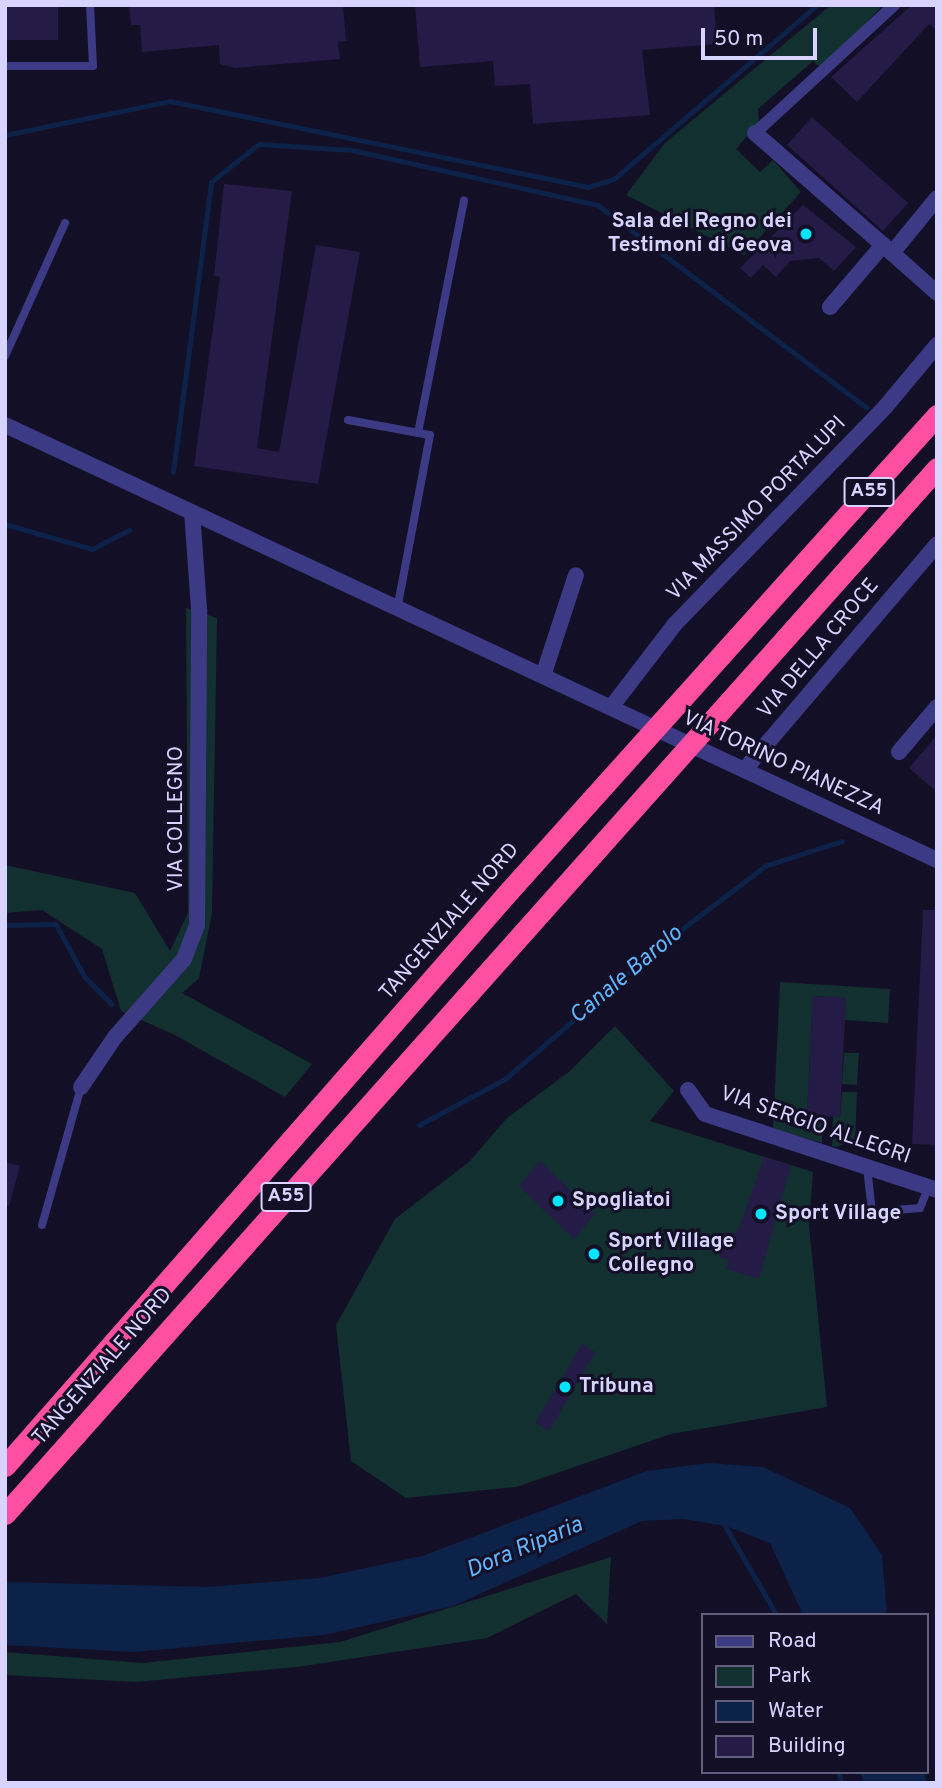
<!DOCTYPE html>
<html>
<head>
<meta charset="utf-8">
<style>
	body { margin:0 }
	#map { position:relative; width:942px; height:1788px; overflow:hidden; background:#130f26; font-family:Overpass,sans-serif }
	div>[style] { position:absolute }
	.green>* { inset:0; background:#12302f }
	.water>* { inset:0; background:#0c2248 }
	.stream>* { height:4.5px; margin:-2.25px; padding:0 2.25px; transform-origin:2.25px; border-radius:2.25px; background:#0c2248 }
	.building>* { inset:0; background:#241b47 }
	.service>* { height:8px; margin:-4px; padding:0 4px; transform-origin:4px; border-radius:4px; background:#3d3a85 }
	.pedestrian>* { height:12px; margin:-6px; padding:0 6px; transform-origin:6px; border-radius:6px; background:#3d3a85 }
	.minor>* { height:16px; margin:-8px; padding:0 8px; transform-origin:8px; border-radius:8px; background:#3d3a85 }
	.motorway>* { height:21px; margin:-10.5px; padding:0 10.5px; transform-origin:10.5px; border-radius:10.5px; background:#ff4fa3 }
	.dots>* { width:19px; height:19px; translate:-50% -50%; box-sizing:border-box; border:4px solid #130f26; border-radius:50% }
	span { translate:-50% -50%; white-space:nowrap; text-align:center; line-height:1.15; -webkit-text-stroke:6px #130f26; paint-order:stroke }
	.shield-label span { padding:2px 5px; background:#130f26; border:2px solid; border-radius:5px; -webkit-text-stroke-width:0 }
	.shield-label { font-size:19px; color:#d9d4ff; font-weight:700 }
	.poi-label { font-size:21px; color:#d9d4ff; font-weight:700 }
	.right { translate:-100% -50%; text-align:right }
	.left { translate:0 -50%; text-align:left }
	.street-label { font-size:21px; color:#d9d4ff }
	.water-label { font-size:23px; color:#62b6ff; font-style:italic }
	.frame { position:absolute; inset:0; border:7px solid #d9d4ff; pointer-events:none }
	.legend { position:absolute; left:701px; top:1613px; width:228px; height:161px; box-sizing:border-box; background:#130f26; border:2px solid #625e7d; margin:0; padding:9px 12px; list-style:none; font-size:21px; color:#d9d4ff }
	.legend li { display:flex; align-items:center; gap:14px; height:35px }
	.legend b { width:35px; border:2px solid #625e7d }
	.scale { position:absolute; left:701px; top:28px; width:116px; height:32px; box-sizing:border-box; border:4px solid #d9d4ff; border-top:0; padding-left:9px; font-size:21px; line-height:24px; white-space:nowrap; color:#d9d4ff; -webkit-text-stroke:5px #130f26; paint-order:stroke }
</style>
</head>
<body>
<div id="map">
	<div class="green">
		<div style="clip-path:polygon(831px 5px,883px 5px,822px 69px,813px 61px,758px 109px,759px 122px,736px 149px,760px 172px,773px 160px,801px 192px,744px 255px,626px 195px,665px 143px)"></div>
		<div style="clip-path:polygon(186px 608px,217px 618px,212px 913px,199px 978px,182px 993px,312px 1064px,285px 1097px,175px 1035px,121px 1011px,102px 949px,42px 910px,5px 913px,5px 865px,135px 893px,170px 951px,188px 913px)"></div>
		<div style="clip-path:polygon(780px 982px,890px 989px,888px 1023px,845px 1020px,846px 998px,813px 996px,807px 1115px,823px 1116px,822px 1143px,773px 1129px)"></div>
		<div style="clip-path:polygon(615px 1026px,674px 1091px,650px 1121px,813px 1172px,809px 1225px,827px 1407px,671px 1434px,516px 1487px,406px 1498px,351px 1461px,336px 1325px,395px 1219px,469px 1162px,507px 1118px,570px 1071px)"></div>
		<div style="clip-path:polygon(844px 1053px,859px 1053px,857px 1085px,842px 1084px)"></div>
		<div style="clip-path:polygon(842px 1092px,857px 1092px,855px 1140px,837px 1147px,832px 1146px,833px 1116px,840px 1116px)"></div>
		<div style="clip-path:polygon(611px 1557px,607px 1624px,576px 1594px,487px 1638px,297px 1667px,136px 1682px,5px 1675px,5px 1652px,142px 1663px,340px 1642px)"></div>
	</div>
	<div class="water">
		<div style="clip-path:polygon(708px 1463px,763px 1467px,850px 1508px,882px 1555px,887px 1615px,803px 1615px,770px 1543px,726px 1526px,683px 1519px,642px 1521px,453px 1606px,324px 1635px,134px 1652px,5px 1645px,5px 1582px,207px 1587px,319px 1578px,422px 1556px,647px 1471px)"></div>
		<div style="clip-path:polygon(860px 1772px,925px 1772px,927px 1783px,864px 1783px)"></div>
	</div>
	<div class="stream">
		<div style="left:5px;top:135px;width:168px;rotate:-11.6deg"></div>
		<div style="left:170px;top:101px;width:427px;rotate:11.6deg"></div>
		<div style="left:588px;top:187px;width:27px;rotate:-17deg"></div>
		<div style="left:614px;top:179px;width:267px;rotate:-40.6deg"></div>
		<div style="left:173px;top:472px;width:292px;rotate:-82.5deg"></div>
		<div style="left:211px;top:182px;width:61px;rotate:-38.4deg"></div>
		<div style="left:259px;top:144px;width:93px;rotate:3.7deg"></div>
		<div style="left:352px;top:150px;width:252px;rotate:12.6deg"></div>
		<div style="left:598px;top:205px;width:336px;rotate:37deg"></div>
		<div style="left:5px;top:524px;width:91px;rotate:16deg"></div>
		<div style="left:92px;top:549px;width:42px;rotate:-27.2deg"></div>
		<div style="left:5px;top:925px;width:51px;rotate:-1.1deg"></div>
		<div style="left:56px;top:924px;width:60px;rotate:61.3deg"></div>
		<div style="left:85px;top:977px;width:38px;rotate:45deg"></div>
		<div style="left:419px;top:1125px;width:98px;rotate:-28.1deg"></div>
		<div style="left:505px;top:1079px;width:201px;rotate:-40.8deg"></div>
		<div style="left:657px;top:948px;width:136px;rotate:-37.2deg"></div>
		<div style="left:765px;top:866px;width:81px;rotate:-18deg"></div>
		<div style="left:723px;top:1522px;width:108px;rotate:59.9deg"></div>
		<div style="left:839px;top:1772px;width:11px;rotate:75deg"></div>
	</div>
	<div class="building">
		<div style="clip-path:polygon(5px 5px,58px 5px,58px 40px,5px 40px)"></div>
		<div style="clip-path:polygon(129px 5px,343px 5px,346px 41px,338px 42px,340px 59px,235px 68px,220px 64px,219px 45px,142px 52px,140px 25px,131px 25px)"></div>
		<div style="clip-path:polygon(415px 5px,714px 5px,717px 44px,642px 50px,650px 115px,533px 124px,530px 84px,495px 86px,493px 61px,420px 67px)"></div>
		<div style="clip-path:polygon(912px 5px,937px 5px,937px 30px,929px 24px,857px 102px,831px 77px)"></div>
		<div style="clip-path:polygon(812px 117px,908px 203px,883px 231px,787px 145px)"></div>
		<div style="clip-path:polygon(224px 184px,292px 191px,257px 448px,279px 452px,316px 245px,360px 252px,318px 484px,194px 466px,220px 277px,214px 276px)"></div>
		<div style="clip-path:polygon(803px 205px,856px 247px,834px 271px,819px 258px,790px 261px,776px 277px,763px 265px,751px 278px,740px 268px)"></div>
		<div style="clip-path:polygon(937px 735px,937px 792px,909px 768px)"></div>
		<div style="clip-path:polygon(923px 910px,937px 910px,937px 1145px,912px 1144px)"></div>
		<div style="clip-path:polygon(813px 996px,846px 998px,840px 1117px,807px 1115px)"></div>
		<div style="clip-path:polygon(764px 1157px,791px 1165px,759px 1279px,726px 1269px,729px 1260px,719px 1258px,727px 1231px,737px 1234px)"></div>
		<div style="clip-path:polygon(540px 1161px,595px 1214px,574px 1239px,519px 1186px)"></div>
		<div style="clip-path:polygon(5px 1162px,20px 1166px,9px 1206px,5px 1205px)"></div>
		<div style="clip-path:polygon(582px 1344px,595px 1352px,549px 1431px,535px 1423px)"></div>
	</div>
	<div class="service">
		<div style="left:5px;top:66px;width:88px"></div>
		<div style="left:93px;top:66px;width:61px;rotate:-92.8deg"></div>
		<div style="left:5px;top:356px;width:146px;rotate:-65.7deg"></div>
		<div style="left:348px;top:420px;width:83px;rotate:10.4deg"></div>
		<div style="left:430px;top:435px;width:178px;rotate:100.7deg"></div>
		<div style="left:418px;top:433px;width:237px;rotate:-78.8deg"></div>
		<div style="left:867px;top:1167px;width:45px;rotate:83.7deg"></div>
		<div style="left:872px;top:1212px;width:48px;rotate:-4.8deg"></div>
		<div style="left:920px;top:1208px;width:22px;rotate:-68deg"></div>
		<div style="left:42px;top:1225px;width:143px;rotate:-74.2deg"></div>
	</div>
	<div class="pedestrian">
		<div style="left:755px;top:133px;width:189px;rotate:-42.6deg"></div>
	</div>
	<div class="minor">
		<div style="left:755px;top:133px;width:182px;rotate:41.2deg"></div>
		<div style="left:937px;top:198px;width:71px;rotate:129.3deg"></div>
		<div style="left:892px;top:253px;width:60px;rotate:41.6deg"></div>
		<div style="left:830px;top:307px;width:82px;rotate:-49.5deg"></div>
		<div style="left:5px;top:425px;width:1029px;rotate:25.02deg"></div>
		<div style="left:543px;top:676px;width:106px;rotate:-71.9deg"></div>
		<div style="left:612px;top:706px;width:103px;rotate:-52.5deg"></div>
		<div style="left:675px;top:624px;width:303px;rotate:-45.9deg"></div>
		<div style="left:886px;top:406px;width:80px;rotate:-50.1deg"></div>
		<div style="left:899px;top:752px;width:59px;rotate:-49.8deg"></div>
		<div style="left:746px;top:768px;width:294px;rotate:-49.5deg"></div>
		<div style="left:81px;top:1087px;width:60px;rotate:-55.8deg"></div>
		<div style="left:115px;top:1037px;width:104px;rotate:-48.5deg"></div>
		<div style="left:184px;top:959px;width:36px;rotate:-69deg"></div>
		<div style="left:197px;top:925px;width:316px;rotate:-89.6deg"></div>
		<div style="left:199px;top:609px;width:97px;rotate:-94.1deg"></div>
		<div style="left:688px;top:1090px;width:29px;rotate:55deg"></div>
		<div style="left:705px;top:1114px;width:244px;rotate:18.1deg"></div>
	</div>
	<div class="motorway">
		<div style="left:5px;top:1466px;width:766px;rotate:-48.76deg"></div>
		<div style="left:510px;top:890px;width:639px;rotate:-48.05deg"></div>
		<div style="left:5px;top:1514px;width:1401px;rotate:-48.3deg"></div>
	</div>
	<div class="dots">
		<div style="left:806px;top:234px;background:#00e5ff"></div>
		<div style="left:558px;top:1201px;background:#00e5ff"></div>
		<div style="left:761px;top:1214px;background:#00e5ff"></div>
		<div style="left:594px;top:1254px;background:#00e5ff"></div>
		<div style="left:565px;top:1387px;background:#00e5ff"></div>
	</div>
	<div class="shield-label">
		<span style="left:869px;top:492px">A55</span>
		<span style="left:286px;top:1197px">A55</span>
	</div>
	<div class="poi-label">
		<span class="right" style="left:792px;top:234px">Sala del Regno dei<br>Testimoni di Geova</span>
		<span class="left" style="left:572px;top:1201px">Spogliatoi</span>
		<span class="left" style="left:775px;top:1214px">Sport Village</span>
		<span class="left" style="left:608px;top:1254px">Sport Village<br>Collegno</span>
		<span class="left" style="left:579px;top:1387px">Tribuna</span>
	</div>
	<div class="street-label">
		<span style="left:757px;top:509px;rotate:-46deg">VIA MASSIMO PORTALUPI</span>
		<span style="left:819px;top:649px;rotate:-50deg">VIA DELLA CROCE</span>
		<span style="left:783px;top:764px;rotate:25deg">VIA TORINO PIANEZZA</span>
		<span style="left:177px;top:819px;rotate:-90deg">VIA COLLEGNO</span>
		<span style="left:450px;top:922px;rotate:-49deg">TANGENZIALE NORD</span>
		<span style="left:815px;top:1126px;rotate:19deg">VIA SERGIO ALLEGRI</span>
		<span style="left:103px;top:1367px;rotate:-49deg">TANGENZIALE NORD</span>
	</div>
	<div class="water-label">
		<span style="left:627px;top:976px;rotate:-40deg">Canale Barolo</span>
		<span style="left:525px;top:1549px;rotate:-23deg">Dora Riparia</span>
	</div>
	<div class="frame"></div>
	<ul class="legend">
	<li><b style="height:9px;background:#3d3a85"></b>Road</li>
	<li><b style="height:19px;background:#12302f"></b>Park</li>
	<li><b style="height:19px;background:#0c2248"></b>Water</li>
	<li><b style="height:19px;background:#241b47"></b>Building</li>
	</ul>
	<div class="scale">50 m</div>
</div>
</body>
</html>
